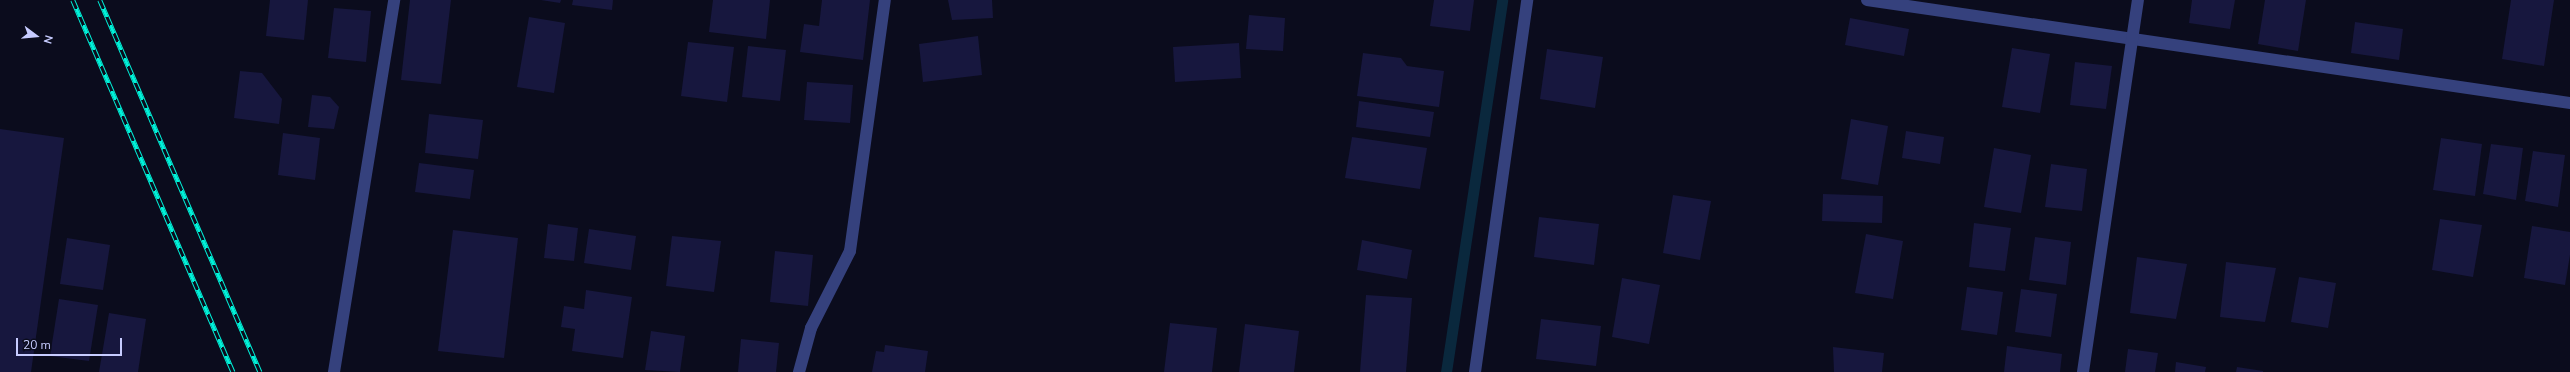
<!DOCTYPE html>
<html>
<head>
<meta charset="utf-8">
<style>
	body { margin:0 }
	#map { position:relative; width:2570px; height:372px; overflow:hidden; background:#0b0c1d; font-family:"Nunito Sans",sans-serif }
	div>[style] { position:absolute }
	.stream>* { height:11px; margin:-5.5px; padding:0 5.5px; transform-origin:5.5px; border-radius:5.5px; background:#0a283d }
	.building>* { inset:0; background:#17173e }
	.minor>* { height:12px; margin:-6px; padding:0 6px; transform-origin:6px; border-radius:6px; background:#35417d }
	.rail>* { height:4.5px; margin-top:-2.25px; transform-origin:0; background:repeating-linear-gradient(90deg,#0b0c1d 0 9px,#00f2d9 0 18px); box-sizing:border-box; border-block:1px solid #00f2d9 }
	span { translate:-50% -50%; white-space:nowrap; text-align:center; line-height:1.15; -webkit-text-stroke:4px #0b0c1d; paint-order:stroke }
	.north { position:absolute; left:16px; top:16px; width:40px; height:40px; -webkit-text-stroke:3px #0b0c1d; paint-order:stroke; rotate:106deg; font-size:11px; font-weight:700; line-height:16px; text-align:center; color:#c7ccff }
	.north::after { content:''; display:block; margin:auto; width:14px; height:18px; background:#c7ccff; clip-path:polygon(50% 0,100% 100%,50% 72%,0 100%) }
	.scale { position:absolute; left:16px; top:338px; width:106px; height:18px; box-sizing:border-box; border:2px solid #c7ccff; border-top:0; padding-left:5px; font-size:12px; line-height:14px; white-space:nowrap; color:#c7ccff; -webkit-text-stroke:3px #0b0c1d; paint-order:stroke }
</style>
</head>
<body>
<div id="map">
	<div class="stream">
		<div style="left:1446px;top:372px;width:376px;rotate:-81.4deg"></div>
	</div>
	<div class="building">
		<div style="clip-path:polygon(270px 0,308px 0,304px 40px,266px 36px)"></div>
		<div style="clip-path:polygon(410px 0,451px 0,441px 84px,401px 80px)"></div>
		<div style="clip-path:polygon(541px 0,561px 0,560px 3px)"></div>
		<div style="clip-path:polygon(573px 0,613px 0,612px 10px,572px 5px)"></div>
		<div style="clip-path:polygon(713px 0,770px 0,766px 39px,709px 32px)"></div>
		<div style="clip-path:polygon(822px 0,870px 0,863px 60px,800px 52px,804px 24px,819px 26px)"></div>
		<div style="clip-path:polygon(948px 0,992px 0,993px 18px,952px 20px)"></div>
		<div style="clip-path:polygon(1434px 0,1474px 0,1470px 31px,1430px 26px)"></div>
		<div style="clip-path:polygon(2192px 0,2235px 0,2230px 29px,2189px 23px)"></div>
		<div style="clip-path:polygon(2265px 0,2306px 0,2298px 51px,2258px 44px)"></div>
		<div style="clip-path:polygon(2511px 0,2554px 0,2544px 66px,2502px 59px)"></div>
		<div style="clip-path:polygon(334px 8px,371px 11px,366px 62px,328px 58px)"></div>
		<div style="clip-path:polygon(1249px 15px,1285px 18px,1283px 51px,1246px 49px)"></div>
		<div style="clip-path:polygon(529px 17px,565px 23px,554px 93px,517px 87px)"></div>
		<div style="clip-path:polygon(1850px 18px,1909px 29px,1904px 56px,1845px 45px)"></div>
		<div style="clip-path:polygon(2355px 22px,2403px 29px,2399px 60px,2351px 53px)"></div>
		<div style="clip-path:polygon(978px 36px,982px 75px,923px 82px,919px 44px)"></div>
		<div style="clip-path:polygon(688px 42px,734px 47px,727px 102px,681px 96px)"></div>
		<div style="clip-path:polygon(1239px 43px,1241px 78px,1175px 82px,1173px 47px)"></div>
		<div style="clip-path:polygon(748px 46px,786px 50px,780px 101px,742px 97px)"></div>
		<div style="clip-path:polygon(2012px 48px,2050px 54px,2040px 113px,2002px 107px)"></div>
		<div style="clip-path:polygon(1547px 49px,1603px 57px,1595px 108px,1540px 99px)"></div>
		<div style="clip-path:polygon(1363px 53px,1401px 58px,1407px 66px,1444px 71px,1439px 107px,1357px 96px)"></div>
		<div style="clip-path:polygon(2075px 62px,2112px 66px,2106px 109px,2070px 105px)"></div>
		<div style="clip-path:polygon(240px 71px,262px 73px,282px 99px,279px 124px,234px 118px)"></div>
		<div style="clip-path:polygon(807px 82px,853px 85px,850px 123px,804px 120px)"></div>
		<div style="clip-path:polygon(312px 95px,330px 97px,339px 107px,334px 129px,308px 127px)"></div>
		<div style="clip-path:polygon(1359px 101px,1434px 112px,1430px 137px,1356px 127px)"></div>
		<div style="clip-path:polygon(429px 114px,483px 120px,478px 159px,425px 153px)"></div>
		<div style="clip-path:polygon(1851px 119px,1888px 126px,1878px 185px,1841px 179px)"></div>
		<div style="clip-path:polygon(0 129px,64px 138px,31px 372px,0 372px)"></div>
		<div style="clip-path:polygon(1906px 131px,1944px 137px,1940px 164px,1902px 158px)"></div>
		<div style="clip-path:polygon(283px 133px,320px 138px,315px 180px,278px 175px)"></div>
		<div style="clip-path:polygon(1352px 137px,1427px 148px,1420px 189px,1345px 178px)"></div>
		<div style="clip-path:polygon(2441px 138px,2482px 144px,2475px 196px,2433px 190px)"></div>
		<div style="clip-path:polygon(2491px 144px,2523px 148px,2516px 200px,2483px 194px)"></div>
		<div style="clip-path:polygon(1994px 148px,2031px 155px,2021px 213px,1984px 207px)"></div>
		<div style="clip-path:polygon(2533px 151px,2565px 155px,2558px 207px,2525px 201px)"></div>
		<div style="clip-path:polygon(419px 163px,474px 170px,470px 199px,415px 192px)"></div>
		<div style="clip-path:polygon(2051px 164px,2087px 169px,2082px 211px,2045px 207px)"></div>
		<div style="clip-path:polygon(1823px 194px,1883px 196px,1882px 223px,1822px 221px)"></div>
		<div style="clip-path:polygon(1673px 195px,1711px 201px,1700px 260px,1663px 253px)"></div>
		<div style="clip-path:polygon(1539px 217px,1599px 224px,1594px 265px,1534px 257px)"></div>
		<div style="clip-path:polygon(2440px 219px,2482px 225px,2473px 277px,2432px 270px)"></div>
		<div style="clip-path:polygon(1974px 223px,2011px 228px,2005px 271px,1969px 267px)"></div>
		<div style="clip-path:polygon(548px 224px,578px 228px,574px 261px,544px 258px)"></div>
		<div style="clip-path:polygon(2532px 226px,2570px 232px,2570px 255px,2565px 285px,2524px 278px)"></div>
		<div style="clip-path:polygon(589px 229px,636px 236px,631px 270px,584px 263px)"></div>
		<div style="clip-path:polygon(453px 230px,518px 238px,504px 358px,438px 351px)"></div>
		<div style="clip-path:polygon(1866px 234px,1903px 241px,1893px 299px,1855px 293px)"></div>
		<div style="clip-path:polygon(672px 236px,721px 241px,714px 292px,666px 286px)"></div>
		<div style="clip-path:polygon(2035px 237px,2071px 242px,2066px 285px,2029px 280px)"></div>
		<div style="clip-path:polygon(67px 238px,110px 245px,103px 290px,60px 284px)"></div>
		<div style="clip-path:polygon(1362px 240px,1412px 250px,1407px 279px,1357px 270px)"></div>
		<div style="clip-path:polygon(775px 251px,813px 255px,808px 306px,770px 302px)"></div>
		<div style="clip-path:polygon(2137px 257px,2187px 264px,2176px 319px,2130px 313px)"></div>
		<div style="clip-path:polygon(2226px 262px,2276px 268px,2265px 322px,2220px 317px)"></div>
		<div style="clip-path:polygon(2299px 277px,2336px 283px,2328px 328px,2291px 322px)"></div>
		<div style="clip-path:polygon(1622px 278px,1660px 285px,1649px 344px,1612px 337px)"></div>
		<div style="clip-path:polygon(1967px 287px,2003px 292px,1997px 335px,1961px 330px)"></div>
		<div style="clip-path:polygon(2021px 289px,2057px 294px,2051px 337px,2015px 332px)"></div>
		<div style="clip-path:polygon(586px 290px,632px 297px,623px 358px,572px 351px,575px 329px,561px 327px,564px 306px,584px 309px)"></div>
		<div style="clip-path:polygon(1366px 295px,1412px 298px,1406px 372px,1360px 372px)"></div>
		<div style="clip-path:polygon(59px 299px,98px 305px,89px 361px,50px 356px)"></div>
		<div style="clip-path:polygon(109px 313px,146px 319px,138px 372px,99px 372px)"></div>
		<div style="clip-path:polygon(1541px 319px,1601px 326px,1596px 366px,1536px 359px)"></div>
		<div style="clip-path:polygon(1170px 323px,1217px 328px,1212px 372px,1164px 372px)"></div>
		<div style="clip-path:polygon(1245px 324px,1299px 331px,1294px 372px,1239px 372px)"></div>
		<div style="clip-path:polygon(651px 331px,685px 336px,680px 372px,645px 370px)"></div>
		<div style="clip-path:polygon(741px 339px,779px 343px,776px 372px,738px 372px)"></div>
		<div style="clip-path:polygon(885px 345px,928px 351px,925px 372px,872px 372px,876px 351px,884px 352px)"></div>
		<div style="clip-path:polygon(2007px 346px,2062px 354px,2060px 372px,2004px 372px)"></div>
		<div style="clip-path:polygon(1833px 347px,1884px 353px,1882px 372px,1834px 372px)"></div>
		<div style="clip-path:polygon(2128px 349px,2158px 353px,2155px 372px,2125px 372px)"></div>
		<div style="clip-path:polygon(2176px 362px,2206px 367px,2205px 372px,2175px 372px)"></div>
		<div style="clip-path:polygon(2237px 367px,2263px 371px,2263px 372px,2236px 372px)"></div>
	</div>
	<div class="minor">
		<div style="left:1867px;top:0;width:711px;rotate:8.34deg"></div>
		<div style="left:334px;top:372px;width:377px;rotate:-80.8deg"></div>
		<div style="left:799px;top:372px;width:46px;rotate:-74.7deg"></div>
		<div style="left:811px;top:328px;width:86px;rotate:-63.1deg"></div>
		<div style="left:850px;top:251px;width:253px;rotate:-82.1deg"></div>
		<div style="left:1475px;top:372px;width:376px;rotate:-82deg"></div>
		<div style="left:2083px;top:372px;width:376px;rotate:-81.6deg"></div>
	</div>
	<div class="rail">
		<div style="left:73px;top:0;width:405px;rotate:66.7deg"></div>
		<div style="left:100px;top:0;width:405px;rotate:66.7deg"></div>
	</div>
	<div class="north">N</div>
	<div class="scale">20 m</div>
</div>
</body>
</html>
